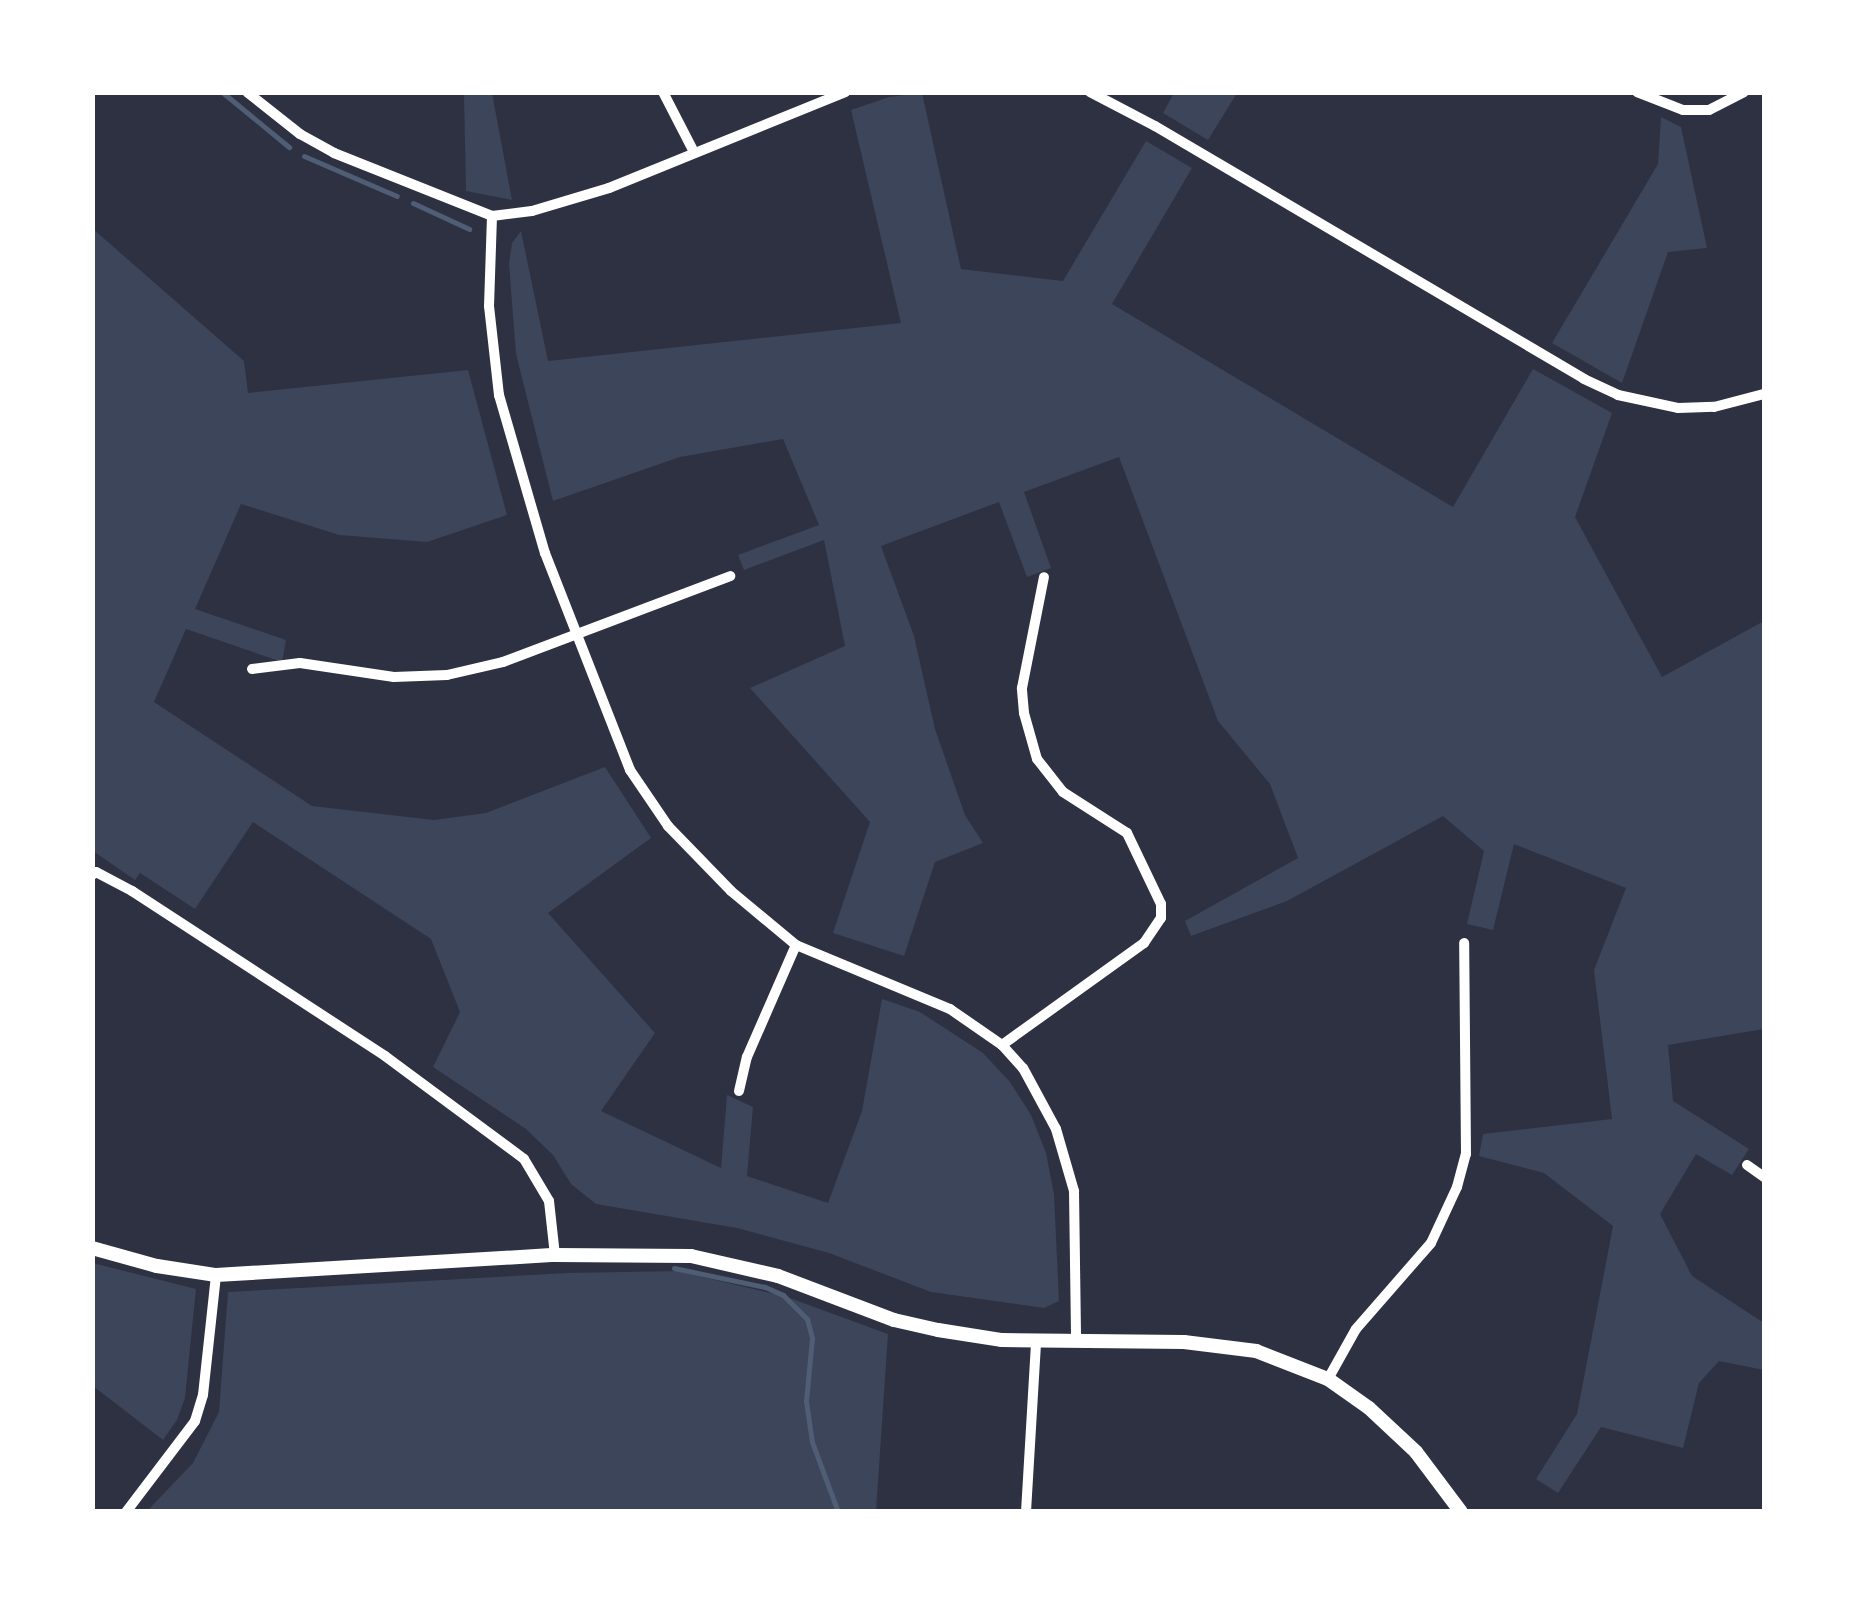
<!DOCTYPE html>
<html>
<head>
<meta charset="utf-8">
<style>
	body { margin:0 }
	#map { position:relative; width:1857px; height:1604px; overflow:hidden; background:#2d3142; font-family:Poppins,sans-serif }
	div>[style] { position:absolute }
	.green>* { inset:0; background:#3c4559 }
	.stream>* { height:5px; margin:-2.5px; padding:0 2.5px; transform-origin:2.5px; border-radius:2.5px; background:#4f5d75 }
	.minor>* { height:10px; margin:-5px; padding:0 5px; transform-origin:5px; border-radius:5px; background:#fff }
	.tertiary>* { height:14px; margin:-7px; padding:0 7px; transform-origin:7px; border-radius:7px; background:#fff }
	span { translate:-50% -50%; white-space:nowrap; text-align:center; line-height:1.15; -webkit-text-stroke:8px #fff; paint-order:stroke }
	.frame { position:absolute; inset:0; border:95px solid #fff; pointer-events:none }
</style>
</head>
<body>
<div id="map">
	<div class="green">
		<div style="clip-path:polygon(464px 93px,492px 93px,512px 200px,466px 191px)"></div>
		<div style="clip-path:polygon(922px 93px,961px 269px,1063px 281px,1146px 141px,1192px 168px,1112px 304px,1453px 507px,1533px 369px,1612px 413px,1575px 517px,1662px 677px,1764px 621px,1764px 1029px,1668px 1045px,1673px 1101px,1749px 1149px,1732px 1175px,1696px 1154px,1660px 1214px,1692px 1276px,1764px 1323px,1764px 1370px,1719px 1361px,1699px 1383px,1683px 1448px,1601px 1427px,1558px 1493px,1536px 1479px,1577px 1414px,1613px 1226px,1544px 1173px,1479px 1156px,1483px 1134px,1612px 1119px,1594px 970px,1626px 888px,1514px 844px,1493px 930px,1467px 924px,1484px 851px,1443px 816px,1287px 901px,1191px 936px,1185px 921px,1298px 858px,1270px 784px,1218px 721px,1119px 457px,1024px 492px,1051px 568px,1027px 577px,999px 502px,881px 546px,914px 636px,935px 729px,965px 815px,983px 843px,935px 862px,904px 956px,833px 933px,870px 822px,750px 688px,845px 646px,824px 540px,744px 570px,738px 555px,819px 525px,783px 439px,680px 457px,553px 501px,516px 354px,509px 264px,512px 243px,521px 231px,548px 361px,901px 323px,851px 110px,889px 97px)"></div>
		<div style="clip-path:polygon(1174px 93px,1174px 92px,1237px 93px,1208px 140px,1163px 113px)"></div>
		<div style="clip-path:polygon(1661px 117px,1681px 127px,1707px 248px,1668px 252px,1622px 383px,1552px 343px,1658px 164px)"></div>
		<div style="clip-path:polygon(92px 228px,244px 361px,248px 393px,468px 370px,507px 515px,427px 542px,339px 535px,241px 504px,195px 609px,286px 640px,282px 662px,186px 629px,154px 702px,312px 806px,434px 820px,486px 813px,605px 767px,651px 838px,548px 913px,655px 1033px,601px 1111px,721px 1168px,727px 1095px,753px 1107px,747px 1176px,828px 1203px,862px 1111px,882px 999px,920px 1012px,983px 1053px,1010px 1082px,1031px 1115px,1046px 1153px,1054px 1194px,1059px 1301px,1044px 1308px,931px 1292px,829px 1253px,737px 1228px,596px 1204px,571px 1184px,553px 1155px,526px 1129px,433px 1067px,460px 1012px,431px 939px,253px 822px,195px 909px,140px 873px,135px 880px,93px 851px)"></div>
		<div style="clip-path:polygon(93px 1263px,196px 1289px,185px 1398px,177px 1420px,163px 1440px,93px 1386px)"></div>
		<div style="clip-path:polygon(677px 1271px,787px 1297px,888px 1334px,876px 1511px,147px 1511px,193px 1463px,219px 1412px,228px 1292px,568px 1273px)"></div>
	</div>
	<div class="stream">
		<div style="left:222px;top:92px;width:87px;rotate:39.4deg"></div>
		<div style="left:304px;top:156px;width:101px;rotate:23.3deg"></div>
		<div style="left:413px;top:203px;width:62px;rotate:24.9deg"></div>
		<div style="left:674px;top:1268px;width:93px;rotate:11.8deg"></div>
		<div style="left:765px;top:1287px;width:20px;rotate:24deg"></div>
		<div style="left:783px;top:1295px;width:34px;rotate:45deg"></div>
		<div style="left:807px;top:1319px;width:20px;rotate:75deg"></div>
		<div style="left:812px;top:1338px;width:63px;rotate:95.4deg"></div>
		<div style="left:806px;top:1401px;width:41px;rotate:81.7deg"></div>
		<div style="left:812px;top:1442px;width:75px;rotate:69.6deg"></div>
	</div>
	<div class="minor">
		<div style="left:247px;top:92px;width:68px;rotate:38.4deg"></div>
		<div style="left:300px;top:134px;width:39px;rotate:29deg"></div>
		<div style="left:334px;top:153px;width:170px;rotate:21.7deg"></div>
		<div style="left:492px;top:216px;width:40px;rotate:-7.1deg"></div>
		<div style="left:532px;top:211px;width:80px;rotate:-16.6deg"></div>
		<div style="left:609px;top:188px;width:255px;rotate:-22.1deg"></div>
		<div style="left:663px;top:92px;width:68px;rotate:62.7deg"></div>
		<div style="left:1090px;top:92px;width:73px;rotate:27.6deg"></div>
		<div style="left:1155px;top:126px;width:498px;rotate:30.5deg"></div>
		<div style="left:1584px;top:379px;width:38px;rotate:25deg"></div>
		<div style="left:1618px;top:395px;width:61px;rotate:12.2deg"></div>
		<div style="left:1678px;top:408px;width:36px;rotate:-2deg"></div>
		<div style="left:1714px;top:407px;width:52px;rotate:-14.6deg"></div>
		<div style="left:1637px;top:92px;width:49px;rotate:21.4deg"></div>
		<div style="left:1683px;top:110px;width:26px"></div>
		<div style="left:1709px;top:110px;width:39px;rotate:-27deg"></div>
		<div style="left:492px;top:216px;width:90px;rotate:91.9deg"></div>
		<div style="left:489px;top:306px;width:90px;rotate:83.6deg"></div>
		<div style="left:499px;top:395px;width:165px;rotate:73.8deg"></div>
		<div style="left:545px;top:553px;width:233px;rotate:68.6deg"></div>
		<div style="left:630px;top:770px;width:68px;rotate:55.8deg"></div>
		<div style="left:668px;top:826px;width:91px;rotate:45.9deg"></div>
		<div style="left:731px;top:891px;width:85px;rotate:39.7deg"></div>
		<div style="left:796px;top:945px;width:167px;rotate:22.6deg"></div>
		<div style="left:950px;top:1009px;width:63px;rotate:34.7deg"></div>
		<div style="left:1002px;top:1045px;width:31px;rotate:48deg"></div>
		<div style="left:1023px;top:1068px;width:69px;rotate:61.6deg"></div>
		<div style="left:1056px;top:1129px;width:65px;rotate:73.8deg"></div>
		<div style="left:1074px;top:1191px;width:151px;rotate:89.2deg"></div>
		<div style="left:252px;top:669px;width:48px;rotate:-7.1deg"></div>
		<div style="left:300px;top:663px;width:95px;rotate:8.5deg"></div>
		<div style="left:394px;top:677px;width:53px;rotate:-2.2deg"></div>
		<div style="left:447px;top:675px;width:57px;rotate:-13.1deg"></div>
		<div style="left:503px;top:662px;width:243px;rotate:-20.7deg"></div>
		<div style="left:92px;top:875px;width:5px;rotate:-37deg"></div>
		<div style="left:96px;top:872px;width:41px;rotate:27.8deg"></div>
		<div style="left:132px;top:891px;width:302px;rotate:33.1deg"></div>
		<div style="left:385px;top:1056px;width:173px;rotate:36.5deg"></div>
		<div style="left:524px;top:1159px;width:49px;rotate:59.2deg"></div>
		<div style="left:549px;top:1201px;width:54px;rotate:83.7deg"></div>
		<div style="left:1002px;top:1045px;width:175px;rotate:-35.7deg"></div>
		<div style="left:1144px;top:943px;width:30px;rotate:-56deg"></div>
		<div style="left:1161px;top:918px;width:14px;rotate:-90deg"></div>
		<div style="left:1161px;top:904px;width:79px;rotate:-115.6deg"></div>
		<div style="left:1127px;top:833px;width:76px;rotate:-147.4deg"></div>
		<div style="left:1063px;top:792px;width:42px;rotate:-128.2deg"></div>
		<div style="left:1037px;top:759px;width:48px;rotate:-105.8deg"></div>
		<div style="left:1024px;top:713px;width:25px;rotate:-95deg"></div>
		<div style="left:1022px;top:688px;width:113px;rotate:-78.8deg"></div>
		<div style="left:739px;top:1091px;width:35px;rotate:-77deg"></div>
		<div style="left:747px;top:1057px;width:122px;rotate:-66.4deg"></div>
		<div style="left:1747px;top:1165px;width:21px;rotate:35deg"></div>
		<div style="left:1328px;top:1379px;width:57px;rotate:-60.8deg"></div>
		<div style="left:1356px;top:1329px;width:114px;rotate:-48.9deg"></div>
		<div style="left:1431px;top:1243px;width:62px;rotate:-65.1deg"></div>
		<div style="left:1457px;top:1187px;width:34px;rotate:-75deg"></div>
		<div style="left:1466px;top:1154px;width:211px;rotate:-90.5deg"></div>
		<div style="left:126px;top:1512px;width:114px;rotate:-52.8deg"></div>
		<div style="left:195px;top:1421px;width:27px;rotate:-73deg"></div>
		<div style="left:203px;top:1395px;width:121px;rotate:-83.8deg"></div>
		<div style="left:1026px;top:1512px;width:170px;rotate:-86.6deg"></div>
	</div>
	<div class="tertiary">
		<div style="left:92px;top:1248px;width:67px;rotate:15.5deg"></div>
		<div style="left:157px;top:1266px;width:60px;rotate:8.7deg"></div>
		<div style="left:216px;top:1275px;width:340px;rotate:-3.4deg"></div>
		<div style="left:555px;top:1255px;width:136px;rotate:0.4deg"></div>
		<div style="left:691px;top:1256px;width:89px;rotate:12.9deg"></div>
		<div style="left:778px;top:1276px;width:124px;rotate:20.8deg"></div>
		<div style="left:894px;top:1320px;width:45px;rotate:12.8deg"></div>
		<div style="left:938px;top:1330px;width:65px;rotate:8.9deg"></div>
		<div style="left:1002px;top:1340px;width:182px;rotate:0.6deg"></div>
		<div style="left:1184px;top:1342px;width:73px;rotate:7.1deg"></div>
		<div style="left:1256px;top:1351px;width:77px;rotate:21.3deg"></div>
		<div style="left:1328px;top:1379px;width:50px;rotate:35.3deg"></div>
		<div style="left:1369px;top:1408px;width:64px;rotate:43.1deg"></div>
		<div style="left:1416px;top:1452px;width:75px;rotate:53.1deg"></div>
	</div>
	<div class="frame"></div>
</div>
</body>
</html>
